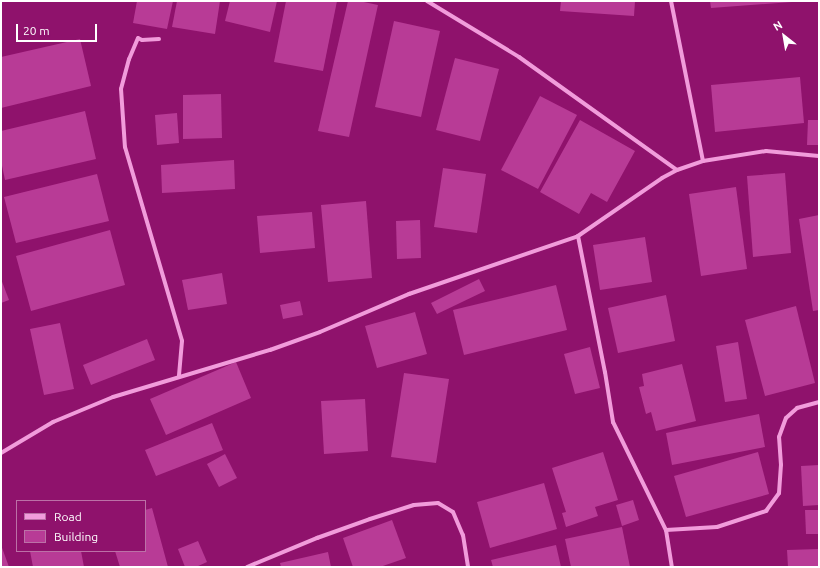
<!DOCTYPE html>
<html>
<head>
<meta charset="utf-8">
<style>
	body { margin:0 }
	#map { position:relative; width:820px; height:568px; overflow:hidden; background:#8f126c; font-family:Ubuntu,sans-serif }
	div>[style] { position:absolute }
	.building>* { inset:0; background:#b83b96 }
	.minor>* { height:4px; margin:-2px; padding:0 2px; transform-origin:2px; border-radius:2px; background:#f19cdb }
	span { translate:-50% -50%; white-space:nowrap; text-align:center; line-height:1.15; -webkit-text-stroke:3px #8f126c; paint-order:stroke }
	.frame { position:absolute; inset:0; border:2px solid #fff; pointer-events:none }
	.legend { position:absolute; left:16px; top:500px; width:130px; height:52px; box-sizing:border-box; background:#8f126c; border:1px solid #bc71a7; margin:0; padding:5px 7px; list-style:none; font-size:12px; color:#fff }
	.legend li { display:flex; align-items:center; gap:8px; height:20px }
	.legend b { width:20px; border:1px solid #bc71a7 }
	.north { position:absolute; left:764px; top:16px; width:40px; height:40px; -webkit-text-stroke:3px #8f126c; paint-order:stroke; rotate:329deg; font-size:11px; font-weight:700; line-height:16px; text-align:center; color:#fff }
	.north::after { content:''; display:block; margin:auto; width:14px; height:18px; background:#fff; clip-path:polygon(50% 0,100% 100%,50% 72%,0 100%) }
	.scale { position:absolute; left:16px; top:24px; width:81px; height:18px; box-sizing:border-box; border:2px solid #fff; border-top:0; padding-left:5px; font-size:12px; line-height:14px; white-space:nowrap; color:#fff; -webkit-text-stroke:3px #8f126c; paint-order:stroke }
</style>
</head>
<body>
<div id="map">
	<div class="building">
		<div style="clip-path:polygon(137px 1px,173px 1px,167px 29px,133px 23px)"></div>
		<div style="clip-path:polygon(177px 1px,220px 1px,215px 34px,172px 27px)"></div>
		<div style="clip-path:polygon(230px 1px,277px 1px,270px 32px,225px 21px)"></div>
		<div style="clip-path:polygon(286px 1px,337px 1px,323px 71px,274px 62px)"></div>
		<div style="clip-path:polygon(348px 1px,359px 1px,378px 5px,349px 137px,318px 131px)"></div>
		<div style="clip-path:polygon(561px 1px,635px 1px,634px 16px,560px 11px)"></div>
		<div style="clip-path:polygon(710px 1px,792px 1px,792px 2px,711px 8px)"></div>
		<div style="clip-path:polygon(394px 21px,440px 31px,421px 117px,375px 107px)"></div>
		<div style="clip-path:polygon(80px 39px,91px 86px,1px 108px,1px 57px)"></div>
		<div style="clip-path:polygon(455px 58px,499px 69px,480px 141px,436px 130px)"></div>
		<div style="clip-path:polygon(800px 77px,804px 123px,715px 132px,711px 85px)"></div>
		<div style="clip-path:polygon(221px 94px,222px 138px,183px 139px,183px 95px)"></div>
		<div style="clip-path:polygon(540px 96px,577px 115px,538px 189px,501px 170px)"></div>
		<div style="clip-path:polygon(85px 111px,96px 159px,5px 180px,1px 161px,1px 131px)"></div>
		<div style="clip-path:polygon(177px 113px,179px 143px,157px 145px,155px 115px)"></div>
		<div style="clip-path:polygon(580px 120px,635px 151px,607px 202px,591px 193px,579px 214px,540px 192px)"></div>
		<div style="clip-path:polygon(808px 120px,819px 120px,819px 145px,807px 145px)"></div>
		<div style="clip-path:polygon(234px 160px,235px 189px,162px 193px,161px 165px)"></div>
		<div style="clip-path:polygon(443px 168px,486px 174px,477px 233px,434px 227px)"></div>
		<div style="clip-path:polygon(785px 173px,791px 253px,753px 257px,747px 176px)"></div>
		<div style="clip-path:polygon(97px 174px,109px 221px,16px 243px,4px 197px)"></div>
		<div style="clip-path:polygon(736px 187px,747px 269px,701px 276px,689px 194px)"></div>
		<div style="clip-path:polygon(366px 201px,372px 278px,328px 282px,321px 205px)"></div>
		<div style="clip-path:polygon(312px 212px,315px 248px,260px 253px,257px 216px)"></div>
		<div style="clip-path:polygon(819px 215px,819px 310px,813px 311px,799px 219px)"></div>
		<div style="clip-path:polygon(420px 220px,421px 258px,397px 259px,396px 221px)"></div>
		<div style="clip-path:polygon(110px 230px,125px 285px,31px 311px,16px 256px)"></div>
		<div style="clip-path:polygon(645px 237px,652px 282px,600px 290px,593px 245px)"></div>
		<div style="clip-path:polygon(222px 273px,227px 304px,188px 310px,182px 280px)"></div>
		<div style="clip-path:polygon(1px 279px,9px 300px,1px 303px)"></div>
		<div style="clip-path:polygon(479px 279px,485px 291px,437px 314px,431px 303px)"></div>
		<div style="clip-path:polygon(556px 285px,567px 330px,464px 355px,453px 310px)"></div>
		<div style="clip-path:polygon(666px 295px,675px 341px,618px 353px,608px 308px)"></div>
		<div style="clip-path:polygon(300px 301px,303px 315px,283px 319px,280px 305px)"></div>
		<div style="clip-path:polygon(796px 306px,815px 383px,765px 396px,745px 320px)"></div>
		<div style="clip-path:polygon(415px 312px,427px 354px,377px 368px,365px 326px)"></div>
		<div style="clip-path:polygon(60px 323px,74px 389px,44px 395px,30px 329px)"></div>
		<div style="clip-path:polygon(147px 339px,155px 360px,91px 385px,83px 365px)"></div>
		<div style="clip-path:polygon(738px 342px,747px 399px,725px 402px,716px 346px)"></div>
		<div style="clip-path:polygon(590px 347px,600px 388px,575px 394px,564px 354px)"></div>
		<div style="clip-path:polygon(236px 362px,251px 398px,166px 435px,150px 399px)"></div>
		<div style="clip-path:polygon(682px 364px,696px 421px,656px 431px,651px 412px,646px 414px,639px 387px,644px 386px,642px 374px)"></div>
		<div style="clip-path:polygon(404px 373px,449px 379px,436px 463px,391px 457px)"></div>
		<div style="clip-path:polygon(365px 399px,368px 451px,324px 454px,321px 401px)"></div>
		<div style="clip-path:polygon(759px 414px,765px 447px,672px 465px,666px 433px)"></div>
		<div style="clip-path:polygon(212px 423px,223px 450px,156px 476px,145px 450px)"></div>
		<div style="clip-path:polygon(603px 452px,618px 500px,595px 507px,598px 516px,566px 527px,562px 513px,566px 512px,552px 468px)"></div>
		<div style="clip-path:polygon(758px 452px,769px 494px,686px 517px,674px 476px)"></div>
		<div style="clip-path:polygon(225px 454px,237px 478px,219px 487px,207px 464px)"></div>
		<div style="clip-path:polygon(819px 465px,819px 505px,803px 506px,801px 466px)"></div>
		<div style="clip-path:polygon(544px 483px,557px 529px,490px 548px,477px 502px)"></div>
		<div style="clip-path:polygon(633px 500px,639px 520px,622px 526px,616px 505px)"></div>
		<div style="clip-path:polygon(152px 508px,168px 567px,120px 567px,115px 551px,145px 551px,145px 510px)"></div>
		<div style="clip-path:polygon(805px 510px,819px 510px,819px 534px,806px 534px)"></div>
		<div style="clip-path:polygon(392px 520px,406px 558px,380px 567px,353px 567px,343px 538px)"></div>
		<div style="clip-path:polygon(622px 527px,630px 567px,571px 567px,565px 539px)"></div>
		<div style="clip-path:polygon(198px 541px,207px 562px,196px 567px,185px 567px,178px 549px)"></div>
		<div style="clip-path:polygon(1px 545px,9px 567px,1px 567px)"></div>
		<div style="clip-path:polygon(556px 545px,561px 567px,493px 567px,491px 560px)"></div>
		<div style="clip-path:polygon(819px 549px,819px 567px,788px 567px,787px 550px)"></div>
		<div style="clip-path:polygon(30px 551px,81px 551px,84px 567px,33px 567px)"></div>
		<div style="clip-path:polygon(328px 552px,331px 567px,281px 567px,280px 563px)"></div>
	</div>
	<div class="minor">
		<div style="left:427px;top:1px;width:108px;rotate:31.3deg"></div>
		<div style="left:519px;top:57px;width:194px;rotate:35.6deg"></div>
		<div style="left:677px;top:170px;width:28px;rotate:-19deg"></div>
		<div style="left:703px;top:161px;width:64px;rotate:-9deg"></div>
		<div style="left:766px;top:151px;width:53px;rotate:5.4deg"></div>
		<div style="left:671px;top:1px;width:163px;rotate:78.7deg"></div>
		<div style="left:159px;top:39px;width:17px;rotate:177deg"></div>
		<div style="left:142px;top:40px;width:4px;rotate:-153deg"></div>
		<div style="left:138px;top:38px;width:23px;rotate:113deg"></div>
		<div style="left:129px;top:59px;width:31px;rotate:105deg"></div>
		<div style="left:121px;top:89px;width:58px;rotate:86.1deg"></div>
		<div style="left:125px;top:147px;width:202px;rotate:73.6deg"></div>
		<div style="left:182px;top:341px;width:35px;rotate:95deg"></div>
		<div style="left:578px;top:236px;width:139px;rotate:78.8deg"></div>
		<div style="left:605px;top:372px;width:51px;rotate:80.9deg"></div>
		<div style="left:613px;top:422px;width:120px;rotate:63.9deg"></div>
		<div style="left:666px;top:530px;width:37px;rotate:81deg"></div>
		<div style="left:1px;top:453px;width:61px;rotate:-30.8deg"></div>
		<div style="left:53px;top:422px;width:65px;rotate:-22.6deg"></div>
		<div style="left:113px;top:397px;width:164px;rotate:-16.7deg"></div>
		<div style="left:270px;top:350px;width:53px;rotate:-19.8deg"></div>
		<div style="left:320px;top:332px;width:97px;rotate:-23.1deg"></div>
		<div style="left:409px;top:294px;width:179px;rotate:-18.9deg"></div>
		<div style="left:578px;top:236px;width:102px;rotate:-34.6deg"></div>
		<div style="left:662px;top:178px;width:17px;rotate:-28deg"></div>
		<div style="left:666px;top:530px;width:51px;rotate:-3.4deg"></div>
		<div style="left:717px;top:527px;width:52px;rotate:-18.1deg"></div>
		<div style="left:766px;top:511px;width:22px;rotate:-54deg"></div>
		<div style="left:779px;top:493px;width:28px;rotate:-86deg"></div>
		<div style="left:781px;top:465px;width:28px;rotate:-94deg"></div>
		<div style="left:779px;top:437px;width:20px;rotate:-70deg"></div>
		<div style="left:786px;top:418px;width:15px;rotate:-42deg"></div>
		<div style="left:797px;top:408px;width:23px;rotate:-15deg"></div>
		<div style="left:247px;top:567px;width:76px;rotate:-22.5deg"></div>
		<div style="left:317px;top:538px;width:56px;rotate:-19.7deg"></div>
		<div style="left:370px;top:519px;width:46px;rotate:-17.7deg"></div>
		<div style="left:414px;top:505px;width:24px;rotate:-5deg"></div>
		<div style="left:438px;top:503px;width:17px;rotate:31deg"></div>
		<div style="left:453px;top:512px;width:25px;rotate:67deg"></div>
		<div style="left:463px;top:535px;width:32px;rotate:81deg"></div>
	</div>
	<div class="frame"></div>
	<ul class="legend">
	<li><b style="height:5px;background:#f19cdb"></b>Road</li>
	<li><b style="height:11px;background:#b83b96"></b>Building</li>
	</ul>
	<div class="north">N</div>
	<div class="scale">20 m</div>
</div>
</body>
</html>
